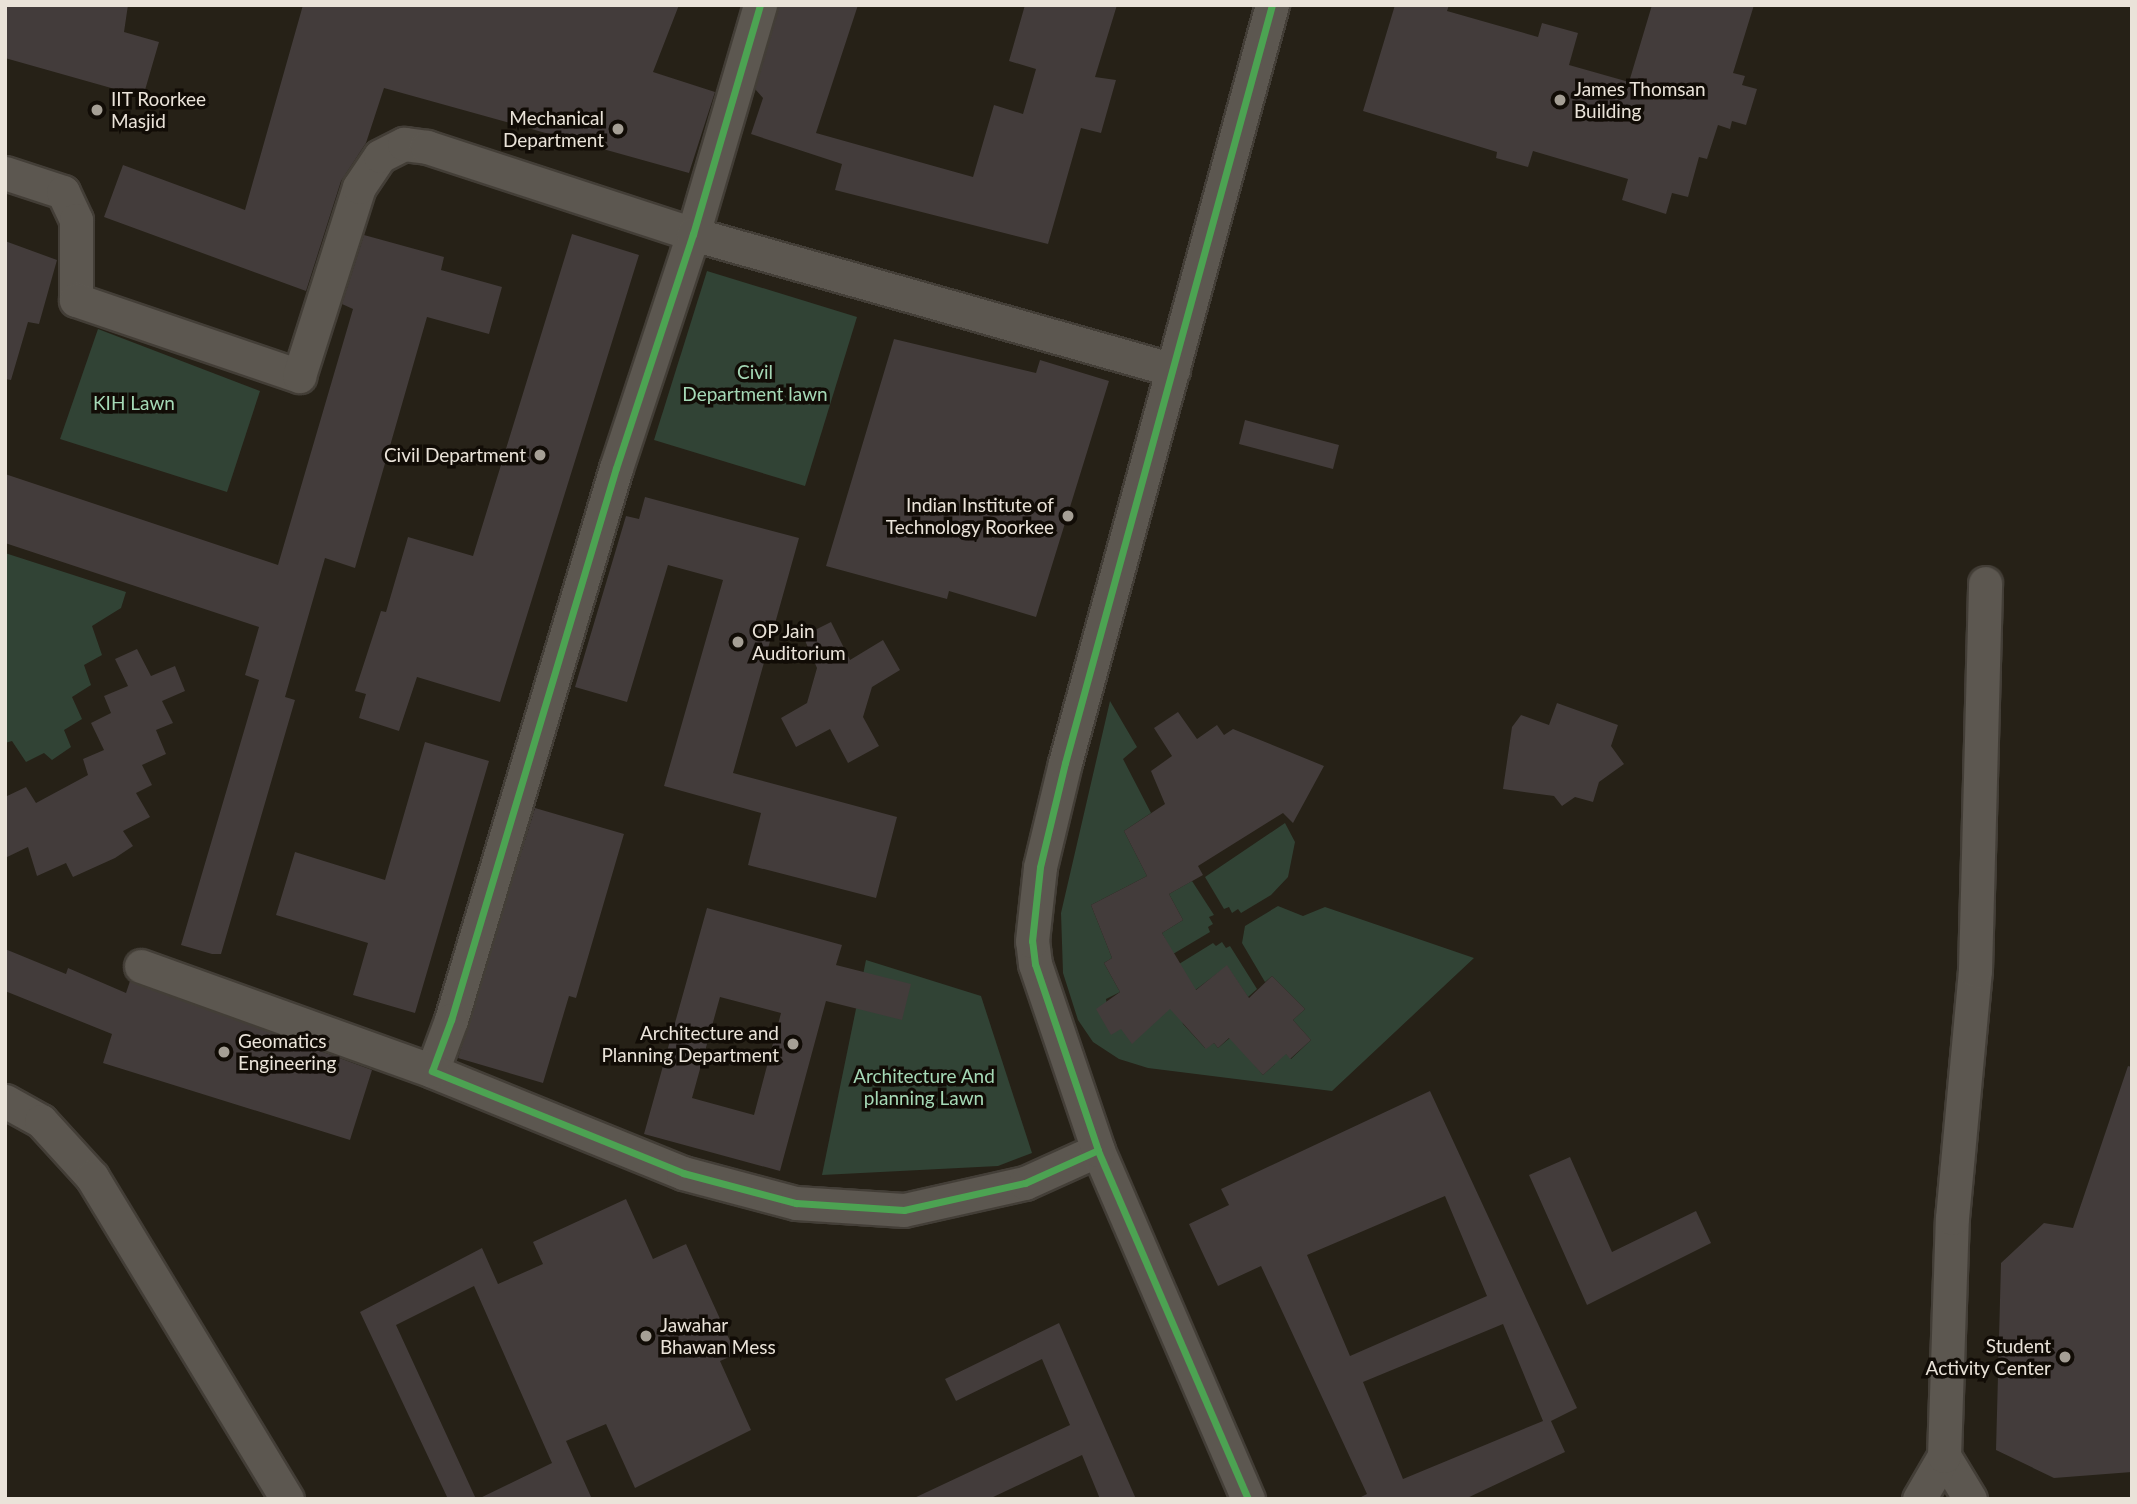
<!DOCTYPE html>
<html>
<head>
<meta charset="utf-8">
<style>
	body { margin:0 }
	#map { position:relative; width:2137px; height:1504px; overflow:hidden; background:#262117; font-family:Lato,sans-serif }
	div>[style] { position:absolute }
	.green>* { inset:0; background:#314335 }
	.building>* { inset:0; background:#433c3b }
	.roads { filter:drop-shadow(2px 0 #433e37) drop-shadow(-2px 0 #433e37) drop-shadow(0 2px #433e37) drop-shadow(0 -2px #433e37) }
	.minor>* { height:33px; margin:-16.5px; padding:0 16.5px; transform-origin:16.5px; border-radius:16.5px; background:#5c5750 }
	.cycleway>* { height:7px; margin:-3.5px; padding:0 3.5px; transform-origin:3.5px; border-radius:3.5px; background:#4ca352 }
	.dots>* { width:19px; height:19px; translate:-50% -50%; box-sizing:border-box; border:4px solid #110c06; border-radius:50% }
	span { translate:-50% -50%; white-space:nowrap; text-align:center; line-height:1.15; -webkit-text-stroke:7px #110c06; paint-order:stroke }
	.poi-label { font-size:19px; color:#eae3d9 }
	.left { translate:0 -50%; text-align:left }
	.right { translate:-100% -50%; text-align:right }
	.park-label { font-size:19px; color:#a5d9b6 }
	.frame { position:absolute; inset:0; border:7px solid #eae3d9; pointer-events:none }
</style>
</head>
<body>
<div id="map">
	<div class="green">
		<div style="clip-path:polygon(707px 271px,857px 317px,805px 486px,654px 440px)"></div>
		<div style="clip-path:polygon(98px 329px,260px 391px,227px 492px,60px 439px)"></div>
		<div style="clip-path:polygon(5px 553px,126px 592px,121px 608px,92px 626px,102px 655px,84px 665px,91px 685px,72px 697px,82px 719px,64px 730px,71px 747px,52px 760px,44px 753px,26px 762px,12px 741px,5px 743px)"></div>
		<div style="clip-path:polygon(1110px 701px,1137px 747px,1123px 759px,1151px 813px,1124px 831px,1147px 876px,1091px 905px,1112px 958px,1104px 963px,1120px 992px,1106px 999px,1111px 1034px,1173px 978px,1183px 1024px,1205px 1048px,1214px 1043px,1218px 1048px,1231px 1037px,1263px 1075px,1275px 1064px,1265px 1052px,1275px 1042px,1291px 1059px,1311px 1040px,1293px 1020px,1305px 1009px,1272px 976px,1265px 982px,1242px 943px,1245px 926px,1278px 906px,1303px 916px,1325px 907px,1474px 958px,1332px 1091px,1148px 1068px,1119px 1059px,1093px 1042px,1078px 1020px,1063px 973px,1061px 913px)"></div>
		<div style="clip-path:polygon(1285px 823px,1295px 842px,1288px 877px,1271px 895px,1241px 913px,1238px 909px,1232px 913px,1229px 907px,1224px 909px,1205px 877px)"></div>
		<div style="clip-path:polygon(1192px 881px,1214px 915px,1209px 917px,1213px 924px,1208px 927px,1210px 932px,1173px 954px,1162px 933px,1183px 920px,1169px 894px)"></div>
		<div style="clip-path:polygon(1222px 942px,1226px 948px,1230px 946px,1257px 989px,1248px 997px,1227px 966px,1194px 991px,1179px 964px,1213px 943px,1216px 946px)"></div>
		<div style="clip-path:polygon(866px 960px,981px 996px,1032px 1153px,998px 1166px,822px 1175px)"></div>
	</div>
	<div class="building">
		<div style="clip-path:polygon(5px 5px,128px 5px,124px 32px,159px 42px,143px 97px,5px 58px)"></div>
		<div style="clip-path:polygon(303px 5px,679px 5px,653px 72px,715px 92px,689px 173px,384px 88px,366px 143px,341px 181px,306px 291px,104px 217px,123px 165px,245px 210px)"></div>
		<div style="clip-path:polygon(779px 5px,858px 5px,816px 133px,973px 177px,994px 105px,1023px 114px,1036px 69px,1009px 61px,1025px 5px,1117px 5px,1095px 77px,1116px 80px,1101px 133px,1081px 128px,1048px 244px,835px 190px,842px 164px,751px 134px,763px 98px,755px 89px)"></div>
		<div style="clip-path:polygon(1395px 5px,1449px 5px,1447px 11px,1538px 37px,1542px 23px,1578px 33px,1569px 65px,1629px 82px,1652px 5px,1754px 5px,1733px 73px,1745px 76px,1742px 85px,1757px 89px,1746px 125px,1732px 121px,1730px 129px,1718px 125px,1707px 159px,1699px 157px,1688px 197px,1672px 193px,1666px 214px,1622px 200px,1628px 179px,1533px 151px,1528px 167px,1496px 158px,1497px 152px,1363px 111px)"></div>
		<div style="clip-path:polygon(572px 234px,639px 255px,500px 702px,417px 677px,399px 731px,359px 718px,366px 694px,355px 691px,381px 611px,386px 612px,408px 537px,473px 556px)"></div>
		<div style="clip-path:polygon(364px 235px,444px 257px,441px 270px,502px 287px,489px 334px,427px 317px,355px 568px,325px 558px,285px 697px,295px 700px,221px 954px,212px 954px,181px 945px,259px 680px,245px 675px,259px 627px,5px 543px,5px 474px,278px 565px,353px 309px,342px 304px)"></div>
		<div style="clip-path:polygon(5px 241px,57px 260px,39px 324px,28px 322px,11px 380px,5px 379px)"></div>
		<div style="clip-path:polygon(894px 339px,1036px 373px,1040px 360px,1109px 381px,1036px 617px,949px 591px,947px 599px,826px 566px)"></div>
		<div style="clip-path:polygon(1245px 420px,1339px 445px,1333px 469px,1239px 444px)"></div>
		<div style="clip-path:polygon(645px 497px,799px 538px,733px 773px,897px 817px,876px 898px,748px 865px,761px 813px,664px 786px,723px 580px,668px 565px,627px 702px,575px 687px,626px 516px,639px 519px)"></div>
		<div style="clip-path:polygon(831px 622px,850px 660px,883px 640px,900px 670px,872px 687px,863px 717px,879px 746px,848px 763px,830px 729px,796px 747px,781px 718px,807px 703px,817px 668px,803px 636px)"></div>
		<div style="clip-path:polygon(137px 649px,151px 676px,175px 666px,185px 691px,162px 701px,173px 723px,156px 730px,166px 754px,142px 765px,152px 785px,136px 793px,150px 817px,123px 831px,133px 846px,115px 858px,73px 877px,66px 863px,37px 876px,28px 847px,5px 858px,5px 797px,26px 787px,36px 803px,88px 775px,83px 759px,104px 750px,91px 723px,111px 713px,104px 696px,128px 686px,115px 659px)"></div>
		<div style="clip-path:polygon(1557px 703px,1618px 725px,1611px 746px,1624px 764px,1599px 782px,1593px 802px,1575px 797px,1562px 806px,1554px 796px,1503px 789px,1512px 727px,1521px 715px,1549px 725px)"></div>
		<div style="clip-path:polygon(1178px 712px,1197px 739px,1217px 725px,1224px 735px,1233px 729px,1324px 766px,1293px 823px,1283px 813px,1198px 866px,1203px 875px,1169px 894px,1183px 920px,1162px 933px,1196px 990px,1227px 965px,1249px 998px,1272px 976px,1305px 1009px,1293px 1020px,1311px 1040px,1290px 1059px,1286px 1054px,1263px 1075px,1229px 1038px,1218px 1048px,1214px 1043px,1206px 1049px,1170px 1009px,1132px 1044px,1121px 1029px,1111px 1035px,1096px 1009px,1120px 992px,1104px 963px,1112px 958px,1091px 905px,1147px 876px,1124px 831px,1165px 804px,1151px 771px,1172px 756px,1154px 728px)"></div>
		<div style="clip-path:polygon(425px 742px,489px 761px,415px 1013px,353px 995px,368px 943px,276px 915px,295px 852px,385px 880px)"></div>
		<div style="clip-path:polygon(535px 808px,624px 834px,576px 998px,569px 996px,543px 1083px,458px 1058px)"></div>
		<div style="clip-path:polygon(evenodd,707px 908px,842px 945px,836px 965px,911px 984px,902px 1020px,826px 1001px,780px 1171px,644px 1134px,707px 908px,720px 997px,781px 1013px,754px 1115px,692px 1098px,720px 997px)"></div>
		<div style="clip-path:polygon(5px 949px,66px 974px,68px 968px,126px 993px,130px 981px,372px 1070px,350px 1140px,103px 1063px,112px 1034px,5px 991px)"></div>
		<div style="clip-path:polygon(2128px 1066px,2132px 1067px,2132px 1472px,2054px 1478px,1996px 1450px,2001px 1263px,2044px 1223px,2073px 1228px)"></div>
		<div style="clip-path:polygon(evenodd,1430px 1091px,1577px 1408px,1551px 1421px,1565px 1452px,1465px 1499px,1357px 1499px,1367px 1494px,1261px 1266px,1218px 1286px,1189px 1224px,1229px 1205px,1221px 1189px,1430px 1091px,1445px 1196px,1487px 1296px,1350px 1356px,1307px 1255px,1445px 1196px,1430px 1091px,1503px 1324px,1543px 1421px,1403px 1479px,1363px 1382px,1503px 1324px)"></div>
		<div style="clip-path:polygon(1570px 1157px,1612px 1252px,1696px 1211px,1711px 1243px,1587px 1305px,1529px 1175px)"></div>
		<div style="clip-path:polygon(626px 1199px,653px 1259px,686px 1244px,736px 1354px,720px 1361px,751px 1430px,635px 1488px,606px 1424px,566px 1441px,592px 1499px,478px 1499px,552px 1463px,474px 1286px,396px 1325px,476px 1499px,448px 1499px,360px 1312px,482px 1248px,498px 1284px,543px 1264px,533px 1242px)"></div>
		<div style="clip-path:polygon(1059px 1323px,1136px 1499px,1100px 1499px,1082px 1455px,989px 1499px,912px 1499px,1070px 1425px,1042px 1359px,956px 1401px,945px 1379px)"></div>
	</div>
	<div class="roads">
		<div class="minor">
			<div style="left:760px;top:5px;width:239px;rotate:106.3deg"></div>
			<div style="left:693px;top:234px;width:246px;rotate:108.2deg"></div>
			<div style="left:616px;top:468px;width:576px;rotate:106.64deg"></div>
			<div style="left:451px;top:1020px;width:54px;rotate:110.4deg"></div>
			<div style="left:432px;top:1071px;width:271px;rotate:22.1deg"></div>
			<div style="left:683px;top:1173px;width:117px;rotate:14.9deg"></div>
			<div style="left:796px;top:1203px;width:108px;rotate:3.7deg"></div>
			<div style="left:904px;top:1210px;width:124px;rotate:-12.6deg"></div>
			<div style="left:1025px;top:1183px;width:80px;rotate:-24.3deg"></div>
			<div style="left:5px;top:173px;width:61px;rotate:18.1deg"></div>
			<div style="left:63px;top:192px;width:31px;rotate:65deg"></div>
			<div style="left:76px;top:220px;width:80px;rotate:90deg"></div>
			<div style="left:76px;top:300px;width:236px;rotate:18.8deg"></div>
			<div style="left:299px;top:376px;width:198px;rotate:-72.4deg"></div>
			<div style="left:359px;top:187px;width:37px;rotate:-56deg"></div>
			<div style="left:380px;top:156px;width:27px;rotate:-27deg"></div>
			<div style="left:404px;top:144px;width:23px;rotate:7deg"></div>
			<div style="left:427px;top:147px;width:280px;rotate:18.1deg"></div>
			<div style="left:693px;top:234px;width:499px;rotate:15.8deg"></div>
			<div style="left:141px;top:966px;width:309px;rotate:19.8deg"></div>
			<div style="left:5px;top:1101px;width:41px;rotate:29.1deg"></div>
			<div style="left:41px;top:1121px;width:76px;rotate:47.7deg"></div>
			<div style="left:92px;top:1177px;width:376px;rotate:58.8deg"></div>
			<div style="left:1944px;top:1456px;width:50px;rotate:58.8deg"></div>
			<div style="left:1248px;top:1499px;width:380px;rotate:-113.3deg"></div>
			<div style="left:1098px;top:1150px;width:196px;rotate:-108.7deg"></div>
			<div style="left:1035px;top:964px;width:23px;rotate:-97deg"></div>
			<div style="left:1032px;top:941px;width:74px;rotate:-83.8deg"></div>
			<div style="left:1040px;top:867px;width:107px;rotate:-76.5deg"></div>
			<div style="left:1065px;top:763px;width:786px;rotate:-74.73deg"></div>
			<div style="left:1919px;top:1499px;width:50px;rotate:-59.8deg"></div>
			<div style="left:1944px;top:1456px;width:238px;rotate:-88.1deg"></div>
			<div style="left:1952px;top:1218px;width:249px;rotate:-84.7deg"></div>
			<div style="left:1975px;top:970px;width:387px;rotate:-88.5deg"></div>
		</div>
	</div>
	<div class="cycleway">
		<div style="left:760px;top:5px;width:239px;rotate:106.3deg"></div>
		<div style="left:693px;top:234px;width:246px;rotate:108.2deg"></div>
		<div style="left:616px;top:468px;width:576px;rotate:106.64deg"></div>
		<div style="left:451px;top:1020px;width:54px;rotate:110.4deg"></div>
		<div style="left:432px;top:1071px;width:271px;rotate:22.1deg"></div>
		<div style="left:683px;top:1173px;width:117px;rotate:14.9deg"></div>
		<div style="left:796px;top:1203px;width:108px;rotate:3.7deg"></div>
		<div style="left:904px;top:1210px;width:124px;rotate:-12.6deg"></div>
		<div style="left:1025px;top:1183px;width:80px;rotate:-24.3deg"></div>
		<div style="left:1248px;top:1499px;width:380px;rotate:-113.3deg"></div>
		<div style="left:1098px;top:1150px;width:196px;rotate:-108.7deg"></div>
		<div style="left:1035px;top:964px;width:23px;rotate:-97deg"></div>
		<div style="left:1032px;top:941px;width:74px;rotate:-83.8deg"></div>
		<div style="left:1040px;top:867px;width:107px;rotate:-76.5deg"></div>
		<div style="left:1065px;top:763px;width:786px;rotate:-74.73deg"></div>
	</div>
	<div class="dots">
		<div style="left:1560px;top:100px;background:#a59f95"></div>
		<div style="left:97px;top:110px;background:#a59f95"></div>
		<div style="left:618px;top:129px;background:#a59f95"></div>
		<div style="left:540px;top:455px;background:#a59f95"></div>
		<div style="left:1068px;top:516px;background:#a59f95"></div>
		<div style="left:738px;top:642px;background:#a59f95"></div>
		<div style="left:793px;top:1044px;background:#a59f95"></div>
		<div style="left:224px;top:1052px;background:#a59f95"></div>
		<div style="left:646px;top:1336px;background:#a59f95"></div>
		<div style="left:2065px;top:1357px;background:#a59f95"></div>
	</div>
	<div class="poi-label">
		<span class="left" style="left:1574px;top:100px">James Thomsan<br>Building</span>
		<span class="left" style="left:111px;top:110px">IIT Roorkee<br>Masjid</span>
		<span class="right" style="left:604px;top:129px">Mechanical<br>Department</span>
		<span class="right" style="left:526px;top:455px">Civil Department</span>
		<span class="right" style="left:1054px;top:516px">Indian Institute of<br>Technology Roorkee</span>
		<span class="left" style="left:752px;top:642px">OP Jain<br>Auditorium</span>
		<span class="right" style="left:779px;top:1044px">Architecture and<br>Planning Department</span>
		<span class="left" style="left:238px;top:1052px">Geomatics<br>Engineering</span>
		<span class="left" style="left:660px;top:1336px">Jawahar<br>Bhawan Mess</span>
		<span class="right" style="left:2051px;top:1357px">Student<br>Activity Center</span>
	</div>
	<div class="park-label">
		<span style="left:755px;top:383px">Civil<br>Department lawn</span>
		<span style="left:134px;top:403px">KIH Lawn</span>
		<span style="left:924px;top:1087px">Architecture And<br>planning Lawn</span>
	</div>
	<div class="frame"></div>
</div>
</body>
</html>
